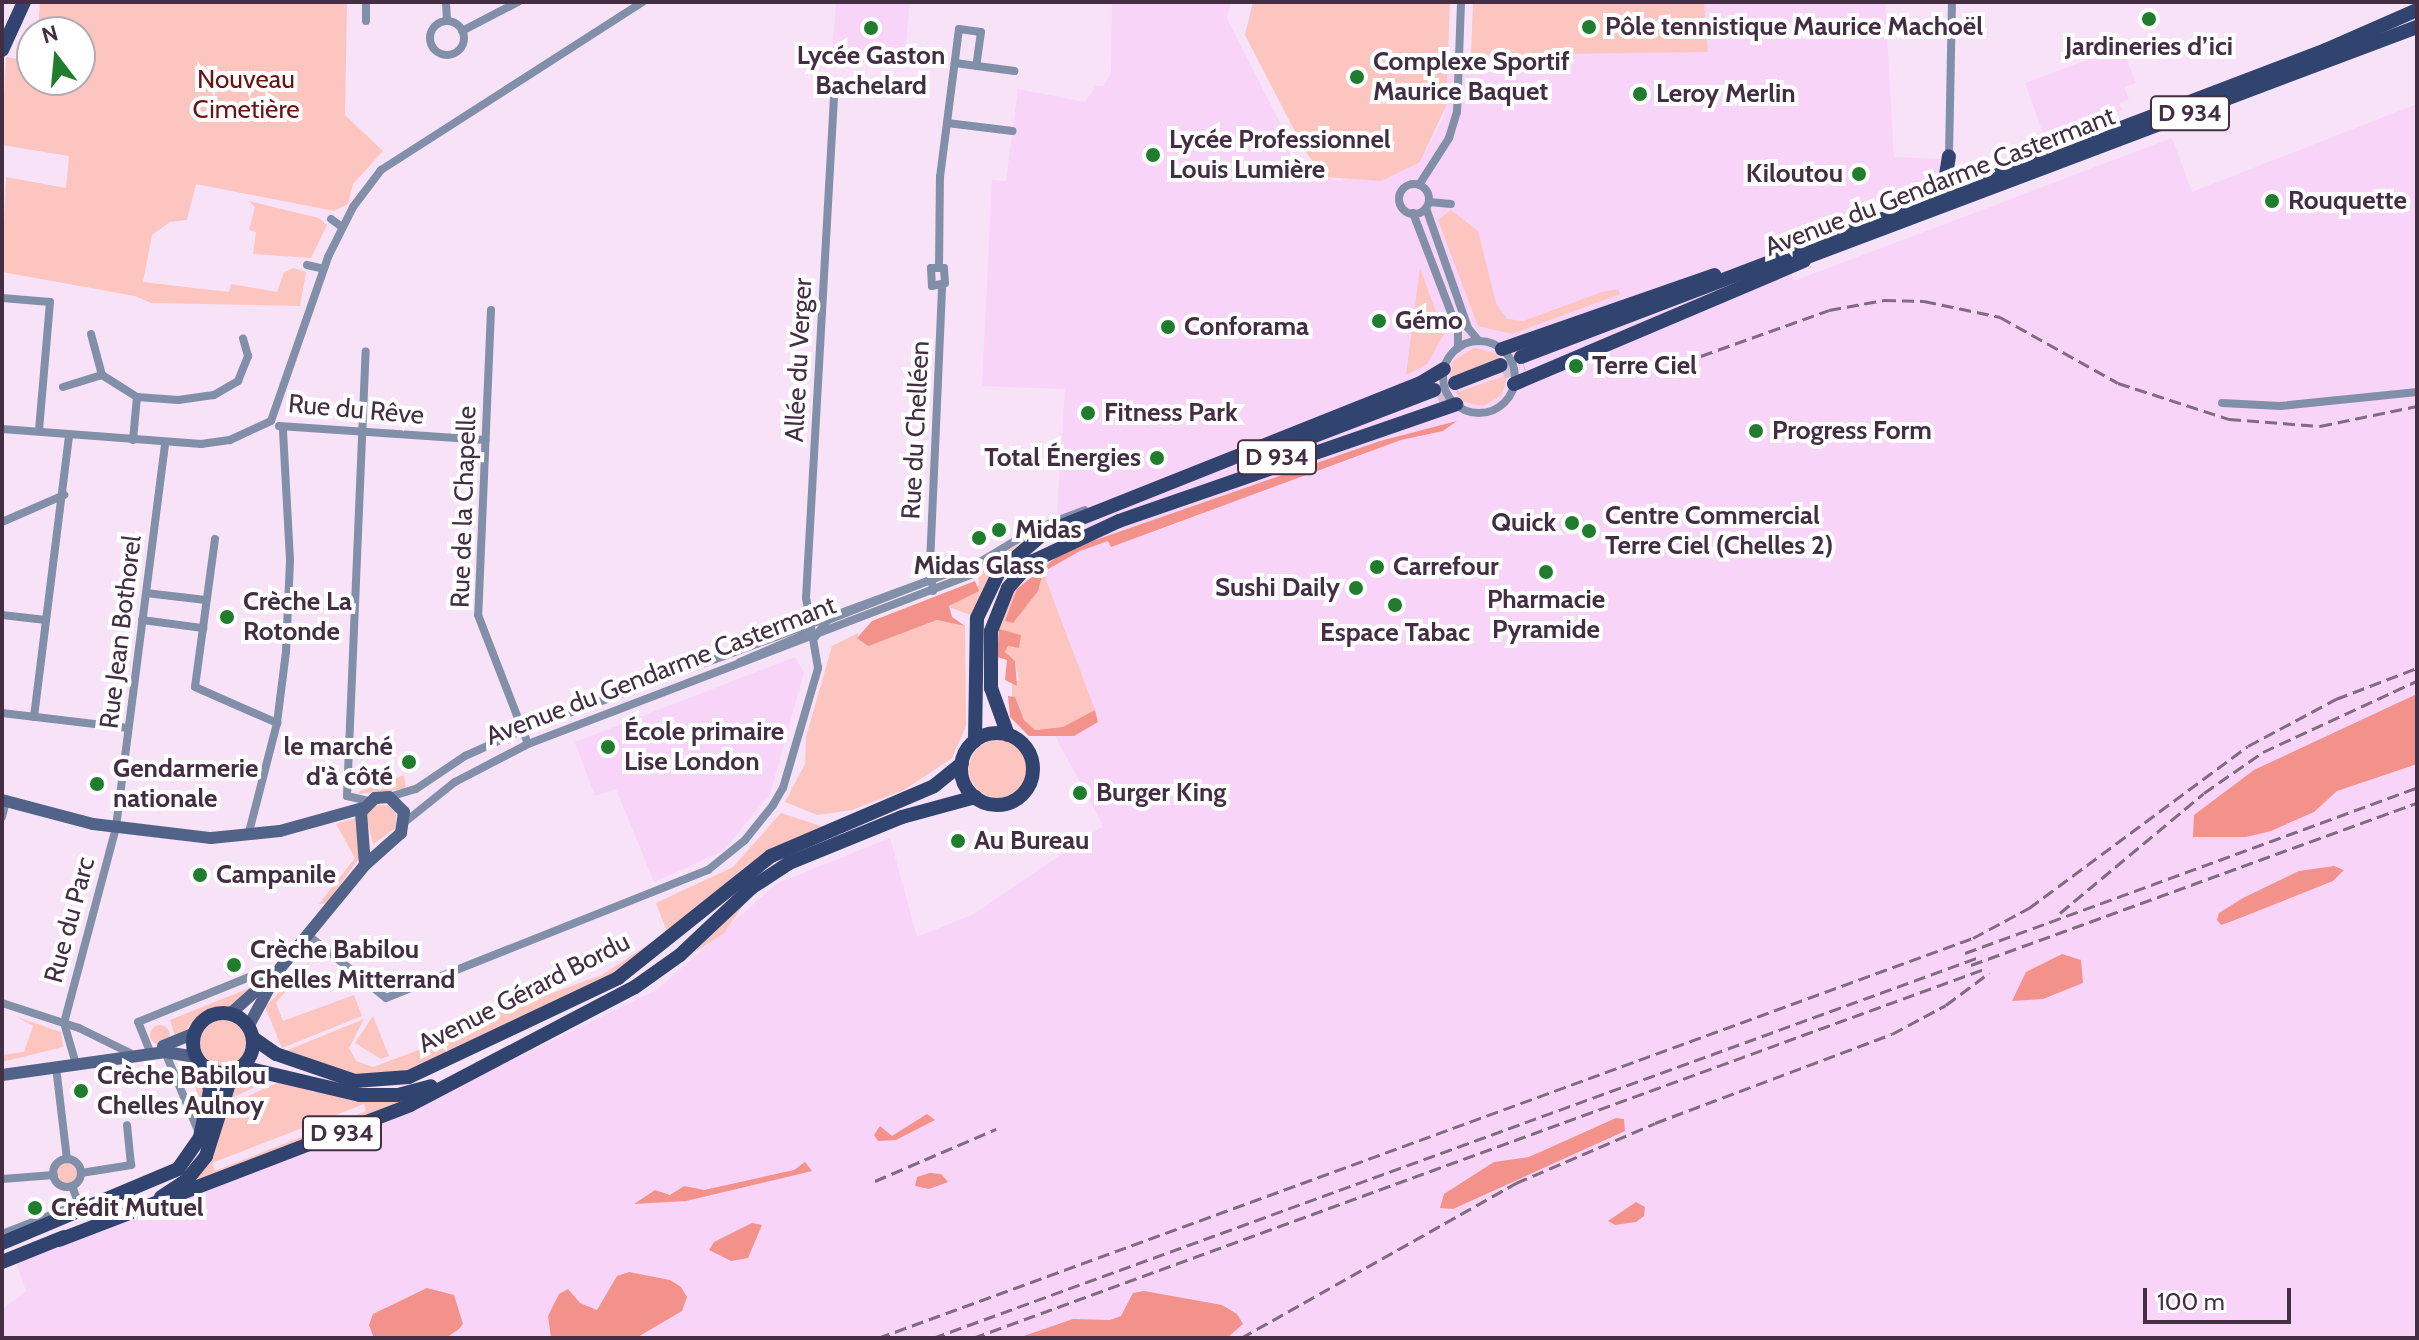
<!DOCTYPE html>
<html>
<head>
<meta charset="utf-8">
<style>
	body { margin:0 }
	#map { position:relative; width:2419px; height:1340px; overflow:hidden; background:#f8e2f8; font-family:Cabin,sans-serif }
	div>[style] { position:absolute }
	.built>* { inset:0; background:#f8d4f8 }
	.green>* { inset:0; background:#fcc5bf }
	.round { border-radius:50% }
	.forest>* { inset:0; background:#f3928a }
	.primary-tunnel>* { height:14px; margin-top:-7px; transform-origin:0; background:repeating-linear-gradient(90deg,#d4bed4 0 14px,transparent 0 21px) }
	.street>* { height:8px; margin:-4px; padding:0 4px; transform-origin:4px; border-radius:4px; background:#828fa9 }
	.street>.ring { margin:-4px; padding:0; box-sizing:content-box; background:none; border:8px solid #828fa9; border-radius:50% }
	.secondary>* { height:12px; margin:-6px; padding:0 6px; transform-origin:6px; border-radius:6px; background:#526389 }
	.primary>* { height:14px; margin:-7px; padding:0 7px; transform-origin:7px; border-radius:7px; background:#314470 }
	.primary>.ring { margin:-7px; padding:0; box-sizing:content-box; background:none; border:14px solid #314470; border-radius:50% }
	.rail>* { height:3px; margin-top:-1.5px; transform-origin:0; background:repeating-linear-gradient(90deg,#816b81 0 12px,transparent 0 18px) }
	.dots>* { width:22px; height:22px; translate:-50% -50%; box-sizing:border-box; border:4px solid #fff; border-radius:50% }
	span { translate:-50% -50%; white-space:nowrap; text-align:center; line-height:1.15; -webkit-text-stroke:8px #fff; paint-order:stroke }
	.shield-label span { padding:2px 6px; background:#fff; border:2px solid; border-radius:6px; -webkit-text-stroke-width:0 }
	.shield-label { font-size:24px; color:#442e44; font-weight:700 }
	.poi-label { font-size:26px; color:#442e44; font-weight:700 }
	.left { translate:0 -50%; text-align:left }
	.right { translate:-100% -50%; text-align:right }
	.park-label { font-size:26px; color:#691314 }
	.street-label { font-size:26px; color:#442e44 }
	.frame { position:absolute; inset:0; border:4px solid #442e44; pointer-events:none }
	.north { position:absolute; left:16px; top:16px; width:80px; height:80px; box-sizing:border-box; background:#fff; border:2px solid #b4abb4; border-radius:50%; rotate:344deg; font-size:22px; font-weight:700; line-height:32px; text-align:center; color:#442e44 }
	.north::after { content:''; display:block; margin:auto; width:28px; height:36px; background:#207d2e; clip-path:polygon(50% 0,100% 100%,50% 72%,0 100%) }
	.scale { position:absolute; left:2143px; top:1288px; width:148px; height:36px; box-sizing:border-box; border:4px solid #442e44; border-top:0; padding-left:10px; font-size:24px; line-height:28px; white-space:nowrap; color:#442e44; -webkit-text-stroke:6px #fff; paint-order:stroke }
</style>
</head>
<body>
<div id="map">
	<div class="built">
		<div style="clip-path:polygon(836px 2px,910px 2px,904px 60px,831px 64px)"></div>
		<div style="clip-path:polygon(1112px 2px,1231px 2px,1227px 18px,1310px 182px,1325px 177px,1339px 181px,1420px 162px,1444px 116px,1448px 55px,1708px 51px,1704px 2px,1885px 2px,1894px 157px,1940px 159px,1940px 171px,1924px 184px,1779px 240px,1794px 281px,2172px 138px,2192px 192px,2417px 104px,2417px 1338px,2px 1338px,2px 1310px,26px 1291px,16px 1263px,404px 1113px,658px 989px,776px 884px,890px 838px,917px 937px,974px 914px,1103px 826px,1016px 662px,1011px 592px,1070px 544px,1057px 512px,1065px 389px,982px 386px,992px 180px,1006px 181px,1018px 89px,1085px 102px,1096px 86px,1103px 86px,1111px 74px)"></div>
		<div style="clip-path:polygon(2122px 47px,2136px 83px,2124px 87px,2129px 100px,2119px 103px,2122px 110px,2045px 139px,2025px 83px)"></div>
		<div style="clip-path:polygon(795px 657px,804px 672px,770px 794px,723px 851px,654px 882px,616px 789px,595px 796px,575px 742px)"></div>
	</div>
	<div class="green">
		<div style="clip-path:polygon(40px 2px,347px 2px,345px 115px,383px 151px,353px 184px,348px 204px,334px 211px,196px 184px,187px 220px,170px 222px,152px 235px,143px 282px,229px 292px,231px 284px,277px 292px,284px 272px,294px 268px,306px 272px,300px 306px,151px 303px,135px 296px,2px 272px,6px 177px,66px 188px,69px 156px,2px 145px,6px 57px,32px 61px,32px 80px,80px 80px,80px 32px,38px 32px)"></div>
		<div style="clip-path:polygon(1253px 2px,1450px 2px,1446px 106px,1420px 162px,1381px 181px,1325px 177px,1305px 151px,1245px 35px)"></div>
		<div style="clip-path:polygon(1473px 2px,1704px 2px,1708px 52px,1471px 55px)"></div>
		<div style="clip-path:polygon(249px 201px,319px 218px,327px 225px,311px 258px,253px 254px,256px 232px,249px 230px,255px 207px)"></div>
		<div style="clip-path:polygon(1451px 210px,1478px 231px,1496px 303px,1507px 319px,1523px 321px,1602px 292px,1618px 289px,1620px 294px,1512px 334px,1478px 326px,1438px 220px)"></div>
		<div style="clip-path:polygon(1420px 268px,1444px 334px,1427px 364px,1406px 375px)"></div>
		<div style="clip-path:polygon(evenodd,1474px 348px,1497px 354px,1508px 373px,1502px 395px,1483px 406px,1461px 401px,1449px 381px,1453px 361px,1474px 348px,1499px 362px,1504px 376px,1458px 392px,1453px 379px,1499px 362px)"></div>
		<div style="clip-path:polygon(1038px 534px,973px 616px,949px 607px,979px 585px,978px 566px)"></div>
		<div style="clip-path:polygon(1043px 572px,1095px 710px,1063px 727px,1035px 730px,1027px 725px,1012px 696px,1012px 684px,1019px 680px,1015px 661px,1005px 652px,1008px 646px,1014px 648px,1011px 635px,999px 629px,1009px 599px,1017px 589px,1013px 623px)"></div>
		<div style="clip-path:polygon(938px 620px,965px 626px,966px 726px,952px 758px,904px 790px,852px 810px,817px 815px,785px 802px,805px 764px,806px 737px,832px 646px,858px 633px,858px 638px,886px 638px)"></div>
		<div class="round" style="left:969px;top:740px;width:58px;height:58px"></div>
		<div style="clip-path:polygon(404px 775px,406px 789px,358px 794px,360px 791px)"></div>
		<div style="clip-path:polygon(387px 805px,396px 812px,396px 828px,373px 844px,366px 816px,375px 806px)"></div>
		<div style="clip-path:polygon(781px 813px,824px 827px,748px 864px,630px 967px,424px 1067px,365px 1079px,283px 1052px,364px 1019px,349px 1048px,356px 1061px,373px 1067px,469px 1031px,467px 1024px,602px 975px,667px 932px,656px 903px,733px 867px)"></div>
		<div style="clip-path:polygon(358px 817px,362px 854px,327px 903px,319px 904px,355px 858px,336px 824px)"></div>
		<div style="clip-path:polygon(745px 903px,724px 933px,697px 951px,696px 950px)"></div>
		<div style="clip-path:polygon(315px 956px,276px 1003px,283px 1021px,354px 995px,362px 1016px,282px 1048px,265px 1007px)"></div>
		<div style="clip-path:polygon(252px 987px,230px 1007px,203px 1012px,176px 1040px,170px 1020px)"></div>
		<div style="clip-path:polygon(373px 1016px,389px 1056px,381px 1059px,355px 1043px)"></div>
		<div style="clip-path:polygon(17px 1017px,61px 1032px,63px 1047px,2px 1062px,2px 1055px,24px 1052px,33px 1026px)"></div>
		<div class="round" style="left:200px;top:1020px;width:46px;height:46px"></div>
		<div class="round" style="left:150px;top:1025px;width:20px;height:20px"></div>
		<div style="clip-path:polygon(183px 1055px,204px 1077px,202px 1106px)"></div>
		<div style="clip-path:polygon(243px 1073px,279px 1077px,226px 1100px)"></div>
		<div style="clip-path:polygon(evenodd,282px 1081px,313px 1092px,412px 1096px,182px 1194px,225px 1106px,282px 1081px,364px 1104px,366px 1111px,215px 1171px,212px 1163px,364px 1104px)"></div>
		<div class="round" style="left:57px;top:1163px;width:20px;height:20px"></div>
	</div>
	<div class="forest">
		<div style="clip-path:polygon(1457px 421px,1443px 431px,1401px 440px,1111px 547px,1108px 541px,1080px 551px,1043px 572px,1038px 591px,1013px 623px,1005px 621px,1017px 589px,1064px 551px,1380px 441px)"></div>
		<div style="clip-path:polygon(975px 581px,979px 591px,949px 606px,952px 617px,965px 626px,937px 620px,868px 646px,857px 638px,872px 621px)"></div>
		<div style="clip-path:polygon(999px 629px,1021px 635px,1019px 648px,1008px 646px,1005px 652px,1015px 661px,1017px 686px,1005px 680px,1007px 660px,997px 657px)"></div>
		<div style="clip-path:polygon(2417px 694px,2417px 764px,2337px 791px,2314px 812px,2271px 831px,2246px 837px,2193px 837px,2194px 815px,2254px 770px)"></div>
		<div style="clip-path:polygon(1008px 696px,1015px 697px,1024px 720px,1035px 730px,1063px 727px,1095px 710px,1098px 722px,1074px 736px,1029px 736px,1010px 717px)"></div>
		<div style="clip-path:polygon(2334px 866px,2344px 870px,2333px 881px,2235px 920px,2221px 925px,2217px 920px,2219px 913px,2243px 898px,2299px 871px)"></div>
		<div style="clip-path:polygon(2062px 954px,2081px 960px,2083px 983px,2043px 999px,2012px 1001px,2026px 972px)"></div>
		<div style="clip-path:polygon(927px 1114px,935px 1120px,896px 1140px,878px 1141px,874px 1135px,880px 1126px,892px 1136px)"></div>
		<div style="clip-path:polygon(1616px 1118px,1624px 1119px,1625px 1131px,1453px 1209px,1440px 1208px,1444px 1194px,1494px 1162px,1529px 1157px)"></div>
		<div style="clip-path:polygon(805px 1162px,812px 1171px,686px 1201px,634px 1204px,655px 1190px,670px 1195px,684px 1186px,704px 1190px,794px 1170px)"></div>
		<div style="clip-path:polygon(930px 1173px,941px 1174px,948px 1182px,929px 1189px,915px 1186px,917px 1177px)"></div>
		<div style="clip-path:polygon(1636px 1202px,1645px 1207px,1644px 1216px,1636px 1222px,1615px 1225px,1608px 1221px)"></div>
		<div style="clip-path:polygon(752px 1223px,762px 1225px,748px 1258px,731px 1261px,709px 1250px,714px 1242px)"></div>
		<div style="clip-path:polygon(629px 1272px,670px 1280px,681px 1287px,687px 1297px,682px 1311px,636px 1338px,551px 1338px,548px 1316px,559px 1294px,568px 1289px,580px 1303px,597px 1310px,617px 1276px)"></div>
		<div style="clip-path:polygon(427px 1288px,454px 1295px,463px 1324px,459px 1329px,446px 1338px,374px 1338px,369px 1325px,373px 1314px)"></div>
		<div style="clip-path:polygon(1144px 1291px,1222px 1305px,1237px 1314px,1243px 1324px,1227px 1338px,1018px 1338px,1073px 1319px,1110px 1320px,1121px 1316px,1133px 1293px)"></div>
	</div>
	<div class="primary-tunnel">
		<div style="left:1503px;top:372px;width:22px;rotate:-18deg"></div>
		<div style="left:1437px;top:397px;width:22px;rotate:-22deg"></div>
	</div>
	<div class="street">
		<div style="left:446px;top:2px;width:19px;rotate:87deg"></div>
		<div style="left:366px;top:21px;width:19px;rotate:-90deg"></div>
		<div class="ring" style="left:430px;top:21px;width:26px;height:26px"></div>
		<div style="left:462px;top:31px;width:63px;rotate:-27.4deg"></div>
		<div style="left:955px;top:63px;width:60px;rotate:7.7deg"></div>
		<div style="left:947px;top:123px;width:66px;rotate:6.9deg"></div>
		<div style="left:1949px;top:156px;width:154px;rotate:-88.9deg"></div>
		<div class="ring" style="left:1399px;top:184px;width:22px;height:22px"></div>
		<div style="left:1419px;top:185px;width:56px;rotate:-57.4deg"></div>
		<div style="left:1449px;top:138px;width:27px;rotate:-73deg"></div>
		<div style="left:1457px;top:112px;width:110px;rotate:-87.9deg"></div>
		<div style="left:1429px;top:202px;width:22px;rotate:5deg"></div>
		<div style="left:1426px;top:208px;width:127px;rotate:70.7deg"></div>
		<div style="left:1468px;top:328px;width:17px;rotate:50deg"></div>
		<div style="left:1413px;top:213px;width:126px;rotate:69.1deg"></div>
		<div style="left:1458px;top:331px;width:17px;rotate:90deg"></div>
		<div style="left:331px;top:219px;width:14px;rotate:36deg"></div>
		<div style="left:307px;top:265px;width:17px;rotate:13deg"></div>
		<div style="left:939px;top:268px;width:8px;rotate:180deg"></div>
		<div style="left:931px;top:268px;width:18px;rotate:87deg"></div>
		<div style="left:932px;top:286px;width:13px;rotate:-13deg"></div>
		<div style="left:945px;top:283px;width:15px;rotate:-94deg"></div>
		<div style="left:944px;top:268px;width:5px;rotate:180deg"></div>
		<div style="left:939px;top:268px;width:91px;rotate:-89.4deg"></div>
		<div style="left:940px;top:177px;width:149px;rotate:-82.7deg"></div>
		<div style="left:959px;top:29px;width:22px;rotate:8deg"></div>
		<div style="left:981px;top:32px;width:34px;rotate:98deg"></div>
		<div style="left:2px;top:298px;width:48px;rotate:4.8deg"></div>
		<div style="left:50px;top:302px;width:129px;rotate:94.9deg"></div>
		<div style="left:491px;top:310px;width:305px;rotate:92.4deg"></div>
		<div style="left:478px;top:615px;width:138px;rotate:68.8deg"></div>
		<div style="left:91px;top:334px;width:42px;rotate:75deg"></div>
		<div style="left:102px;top:375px;width:41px;rotate:32.2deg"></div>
		<div style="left:137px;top:397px;width:41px;rotate:4.2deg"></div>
		<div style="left:178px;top:400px;width:36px;rotate:-8deg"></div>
		<div style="left:214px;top:395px;width:28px;rotate:-30deg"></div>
		<div style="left:238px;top:381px;width:27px;rotate:-68deg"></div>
		<div style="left:248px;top:356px;width:18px;rotate:-106deg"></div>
		<div class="ring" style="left:1443px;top:341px;width:64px;height:64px"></div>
		<div style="left:63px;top:387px;width:41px;rotate:-17.1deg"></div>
		<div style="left:2222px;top:403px;width:58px;rotate:3deg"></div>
		<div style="left:2280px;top:406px;width:138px;rotate:-5.8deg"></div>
		<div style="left:279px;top:426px;width:207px;rotate:3.9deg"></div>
		<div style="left:2px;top:429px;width:200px;rotate:4.3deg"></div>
		<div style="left:201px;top:444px;width:29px;rotate:-8deg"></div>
		<div style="left:230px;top:440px;width:45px;rotate:-24.9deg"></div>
		<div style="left:271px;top:421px;width:174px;rotate:-70.8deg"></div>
		<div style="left:328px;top:257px;width:56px;rotate:-63.4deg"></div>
		<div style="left:353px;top:207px;width:46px;rotate:-52.9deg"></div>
		<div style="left:381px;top:170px;width:311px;rotate:-32.7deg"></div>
		<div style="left:133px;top:440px;width:43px;rotate:-84.7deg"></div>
		<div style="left:2px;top:522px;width:68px;rotate:-23.5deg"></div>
		<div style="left:215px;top:539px;width:149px;rotate:97.7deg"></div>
		<div style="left:195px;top:687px;width:90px;rotate:23.7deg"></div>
		<div style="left:933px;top:591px;width:27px;rotate:-96deg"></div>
		<div style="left:930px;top:564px;width:278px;rotate:-87.5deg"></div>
		<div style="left:146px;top:593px;width:60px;rotate:6.7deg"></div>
		<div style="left:2px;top:615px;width:44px;rotate:6.5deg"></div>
		<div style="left:142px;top:620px;width:62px;rotate:7.5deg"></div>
		<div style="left:815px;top:637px;width:21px;rotate:-53deg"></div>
		<div style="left:828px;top:620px;width:116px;rotate:-21.3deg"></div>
		<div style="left:740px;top:662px;width:66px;rotate:-23.1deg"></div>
		<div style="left:801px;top:636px;width:15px;rotate:-58deg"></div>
		<div style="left:2px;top:713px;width:127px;rotate:6.8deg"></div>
		<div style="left:34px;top:717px;width:284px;rotate:-82.9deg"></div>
		<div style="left:347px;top:796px;width:445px;rotate:-87.6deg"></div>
		<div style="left:347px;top:796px;width:23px;rotate:13deg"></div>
		<div style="left:389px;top:797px;width:28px;rotate:-17deg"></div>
		<div style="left:416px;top:789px;width:59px;rotate:-34deg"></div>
		<div style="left:465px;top:756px;width:64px;rotate:-24.1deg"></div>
		<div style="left:523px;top:730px;width:487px;rotate:-20.2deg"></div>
		<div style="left:980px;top:562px;width:64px;rotate:-31deg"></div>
		<div style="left:1035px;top:529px;width:53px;rotate:-20.8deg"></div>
		<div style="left:2px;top:817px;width:16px;rotate:-76deg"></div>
		<div style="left:405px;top:822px;width:64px;rotate:-38.7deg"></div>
		<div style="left:455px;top:782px;width:82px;rotate:-27.5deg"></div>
		<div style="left:528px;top:744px;width:477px;rotate:-20.9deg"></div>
		<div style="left:248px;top:836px;width:117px;rotate:-75.6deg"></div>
		<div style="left:277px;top:723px;width:72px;rotate:-82.8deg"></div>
		<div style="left:286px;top:652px;width:92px;rotate:-87.5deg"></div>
		<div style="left:290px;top:560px;width:131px;rotate:-93.1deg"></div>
		<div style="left:308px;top:935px;width:100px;rotate:38.9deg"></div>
		<div style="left:386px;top:998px;width:347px;rotate:-21.7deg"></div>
		<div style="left:708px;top:870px;width:48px;rotate:-39deg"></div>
		<div style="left:745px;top:840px;width:45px;rotate:-51.3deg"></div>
		<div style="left:773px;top:805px;width:20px;rotate:-60deg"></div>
		<div style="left:783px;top:788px;width:125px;rotate:-73.7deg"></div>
		<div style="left:818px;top:668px;width:71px;rotate:-99.7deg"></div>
		<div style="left:806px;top:598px;width:500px;rotate:-86.8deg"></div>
		<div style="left:2px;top:1003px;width:81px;rotate:18deg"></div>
		<div style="left:79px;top:1028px;width:57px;rotate:26.1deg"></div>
		<div style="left:64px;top:1023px;width:203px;rotate:-75.1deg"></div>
		<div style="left:116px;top:827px;width:388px;rotate:-82.7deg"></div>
		<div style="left:64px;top:1023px;width:43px;rotate:73.7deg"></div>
		<div style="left:149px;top:1049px;width:29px;rotate:-112deg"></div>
		<div style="left:138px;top:1022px;width:128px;rotate:-22deg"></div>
		<div style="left:257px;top:974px;width:12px;rotate:31deg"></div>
		<div style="left:165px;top:1052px;width:88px;rotate:67.2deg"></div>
		<div style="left:56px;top:1067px;width:93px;rotate:83.2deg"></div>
		<div class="ring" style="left:53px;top:1159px;width:20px;height:20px"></div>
		<div style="left:81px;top:1173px;width:51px;rotate:-9.1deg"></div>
		<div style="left:131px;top:1165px;width:40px;rotate:-95.7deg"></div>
		<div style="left:2px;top:1179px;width:52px;rotate:-4.4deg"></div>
		<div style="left:72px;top:1186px;width:19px;rotate:69deg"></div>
		<div style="left:2px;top:1234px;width:69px;rotate:-21.3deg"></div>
	</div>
	<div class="secondary">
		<div style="left:2px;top:800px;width:94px;rotate:14.8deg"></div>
		<div style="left:93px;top:824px;width:119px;rotate:6.8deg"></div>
		<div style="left:211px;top:838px;width:69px;rotate:-5.8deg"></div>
		<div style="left:280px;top:831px;width:86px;rotate:-15.5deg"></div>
		<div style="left:230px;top:1014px;width:63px;rotate:-41.8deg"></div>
		<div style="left:277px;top:972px;width:139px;rotate:-50.6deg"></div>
		<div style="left:365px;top:865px;width:48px;rotate:-41.6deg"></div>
		<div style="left:401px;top:833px;width:21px;rotate:-82deg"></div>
		<div style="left:404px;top:812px;width:21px;rotate:-135deg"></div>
		<div style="left:389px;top:797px;width:14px;rotate:176deg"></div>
		<div style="left:375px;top:798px;width:20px;rotate:135deg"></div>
		<div style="left:361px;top:812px;width:53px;rotate:85.7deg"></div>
		<div style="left:248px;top:1027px;width:57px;rotate:-61.6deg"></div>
		<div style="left:163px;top:1046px;width:35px;rotate:-22deg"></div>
		<div style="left:2px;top:1075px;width:165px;rotate:-8deg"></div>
		<div style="left:165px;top:1052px;width:32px;rotate:9deg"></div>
	</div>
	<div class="primary">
		<div style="left:2px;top:50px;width:53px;rotate:-65.4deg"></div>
		<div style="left:1932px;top:194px;width:18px;rotate:-45deg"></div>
		<div style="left:1945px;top:181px;width:25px;rotate:-81deg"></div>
		<div style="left:1794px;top:262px;width:666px;rotate:-20.67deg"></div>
		<div style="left:1502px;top:349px;width:225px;rotate:-19.2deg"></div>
		<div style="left:1521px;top:357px;width:862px;rotate:-20.88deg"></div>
		<div style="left:2326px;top:50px;width:99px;rotate:-23.7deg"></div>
		<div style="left:1455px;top:383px;width:49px;rotate:-21.4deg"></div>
		<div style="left:1514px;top:384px;width:315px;rotate:-23deg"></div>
		<div style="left:1296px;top:443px;width:148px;rotate:-21deg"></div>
		<div style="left:1256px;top:465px;width:55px;rotate:-21.4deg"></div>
		<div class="ring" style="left:961px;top:733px;width:58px;height:58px"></div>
		<div style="left:1008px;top:735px;width:50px;rotate:-109.9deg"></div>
		<div style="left:991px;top:688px;width:57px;rotate:-90deg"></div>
		<div style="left:991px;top:631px;width:46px;rotate:-68.4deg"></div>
		<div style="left:1008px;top:588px;width:35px;rotate:-49deg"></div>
		<div style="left:1031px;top:562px;width:97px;rotate:-25deg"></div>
		<div style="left:1119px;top:521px;width:357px;rotate:-19.1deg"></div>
		<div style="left:975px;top:741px;width:123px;rotate:-89.1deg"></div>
		<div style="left:977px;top:618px;width:51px;rotate:-64.4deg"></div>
		<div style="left:999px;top:572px;width:60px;rotate:-40.9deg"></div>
		<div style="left:1044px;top:533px;width:404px;rotate:-21.7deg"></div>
		<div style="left:1419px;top:384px;width:29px;rotate:-31deg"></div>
		<div class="ring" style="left:193px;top:1013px;width:46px;height:46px"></div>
		<div style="left:253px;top:1038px;width:28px;rotate:35deg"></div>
		<div style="left:276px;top:1054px;width:83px;rotate:18.9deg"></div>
		<div style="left:355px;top:1081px;width:54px;rotate:-4.2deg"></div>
		<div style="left:409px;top:1077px;width:231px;rotate:-25.3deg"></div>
		<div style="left:618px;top:978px;width:196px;rotate:-38.6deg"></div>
		<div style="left:771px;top:856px;width:177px;rotate:-23.2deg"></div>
		<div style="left:934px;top:786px;width:36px;rotate:-39deg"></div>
		<div style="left:241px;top:1067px;width:122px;rotate:13.2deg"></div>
		<div style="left:360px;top:1095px;width:38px"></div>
		<div style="left:398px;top:1095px;width:34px;rotate:-15deg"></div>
		<div style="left:161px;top:1197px;width:30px;rotate:-33deg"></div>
		<div style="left:186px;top:1181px;width:32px;rotate:-51deg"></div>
		<div style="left:206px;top:1156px;width:89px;rotate:-72.4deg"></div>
		<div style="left:59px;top:1240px;width:376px;rotate:-21deg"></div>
		<div style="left:410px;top:1105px;width:254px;rotate:-27.7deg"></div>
		<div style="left:635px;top:987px;width:55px;rotate:-35.4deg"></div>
		<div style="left:680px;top:955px;width:98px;rotate:-43.3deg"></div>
		<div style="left:751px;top:888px;width:45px;rotate:-33.3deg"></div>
		<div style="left:789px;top:863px;width:122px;rotate:-22.2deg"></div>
		<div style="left:902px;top:817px;width:76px;rotate:-15.3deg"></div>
		<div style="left:2px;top:1243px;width:191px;rotate:-22.8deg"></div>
		<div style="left:178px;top:1169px;width:39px;rotate:-55deg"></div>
		<div style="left:200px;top:1137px;width:47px;rotate:-77.7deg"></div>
		<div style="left:210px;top:1091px;width:24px;rotate:-99deg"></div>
		<div style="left:2px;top:1262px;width:67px;rotate:-22deg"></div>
	</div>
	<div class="rail">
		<div style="left:1684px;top:362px;width:154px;rotate:-19.7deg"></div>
		<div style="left:1829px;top:310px;width:56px;rotate:-10.3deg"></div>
		<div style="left:1884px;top:300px;width:40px;rotate:1.4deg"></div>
		<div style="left:1924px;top:301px;width:78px;rotate:11.9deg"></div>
		<div style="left:2000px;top:317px;width:135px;rotate:29.2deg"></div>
		<div style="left:2118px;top:383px;width:117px;rotate:18deg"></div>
		<div style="left:2229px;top:419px;width:91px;rotate:4.4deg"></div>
		<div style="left:2320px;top:426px;width:99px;rotate:-11.7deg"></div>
		<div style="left:2060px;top:913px;width:187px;rotate:-39.8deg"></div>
		<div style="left:2204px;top:793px;width:72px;rotate:-34.8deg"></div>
		<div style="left:2263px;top:752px;width:170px;rotate:-24.8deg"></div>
		<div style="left:1965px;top:953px;width:481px;rotate:-20.1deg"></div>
		<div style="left:1971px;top:965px;width:475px;rotate:-20deg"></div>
		<div style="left:875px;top:1181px;width:132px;rotate:-23.3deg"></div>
		<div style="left:878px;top:1338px;width:1166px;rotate:-20.07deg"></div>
		<div style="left:1973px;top:938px;width:64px;rotate:-28.2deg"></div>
		<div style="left:2029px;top:908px;width:272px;rotate:-36.5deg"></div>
		<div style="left:2248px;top:746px;width:100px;rotate:-28.1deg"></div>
		<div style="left:2336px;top:699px;width:87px;rotate:-20.9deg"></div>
		<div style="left:933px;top:1338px;width:1116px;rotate:-20.01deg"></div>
		<div style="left:973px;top:1338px;width:1079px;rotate:-20.05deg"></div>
		<div style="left:1241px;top:1338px;width:316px;rotate:-29.4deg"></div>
		<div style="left:1516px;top:1183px;width:151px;rotate:-23.3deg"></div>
		<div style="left:1655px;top:1123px;width:253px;rotate:-20.6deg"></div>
		<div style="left:1892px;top:1034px;width:61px;rotate:-28.2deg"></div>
		<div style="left:1946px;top:1005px;width:54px;rotate:-36.7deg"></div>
	</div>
	<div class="dots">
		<div style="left:2149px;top:19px;background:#207d2e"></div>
		<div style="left:1589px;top:27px;background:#207d2e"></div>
		<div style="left:871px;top:28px;background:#207d2e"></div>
		<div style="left:1357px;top:77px;background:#207d2e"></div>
		<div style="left:1640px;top:94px;background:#207d2e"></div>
		<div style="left:1153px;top:155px;background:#207d2e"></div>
		<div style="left:1859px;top:174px;background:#207d2e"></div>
		<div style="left:2272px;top:201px;background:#207d2e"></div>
		<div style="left:1379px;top:321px;background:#207d2e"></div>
		<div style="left:1168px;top:327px;background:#207d2e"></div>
		<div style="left:1576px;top:366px;background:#207d2e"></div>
		<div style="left:1088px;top:413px;background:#207d2e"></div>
		<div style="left:1756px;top:431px;background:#207d2e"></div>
		<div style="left:1157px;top:458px;background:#207d2e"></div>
		<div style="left:1572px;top:523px;background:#207d2e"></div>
		<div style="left:999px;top:530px;background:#207d2e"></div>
		<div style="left:1589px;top:531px;background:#207d2e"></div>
		<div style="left:979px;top:538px;background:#207d2e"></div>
		<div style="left:1377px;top:567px;background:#207d2e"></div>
		<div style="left:1546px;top:572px;background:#207d2e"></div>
		<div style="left:1356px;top:588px;background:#207d2e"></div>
		<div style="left:1395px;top:605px;background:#207d2e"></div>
		<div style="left:227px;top:617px;background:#207d2e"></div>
		<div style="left:608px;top:747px;background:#207d2e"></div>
		<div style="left:409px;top:762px;background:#207d2e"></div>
		<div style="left:97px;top:784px;background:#207d2e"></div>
		<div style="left:1080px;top:793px;background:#207d2e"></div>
		<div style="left:958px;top:841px;background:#207d2e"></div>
		<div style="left:200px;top:875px;background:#207d2e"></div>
		<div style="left:234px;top:965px;background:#207d2e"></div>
		<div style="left:81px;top:1091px;background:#207d2e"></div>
		<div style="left:35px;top:1208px;background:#207d2e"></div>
	</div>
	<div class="shield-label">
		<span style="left:2190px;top:113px">D 934</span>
		<span style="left:1277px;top:457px">D 934</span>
		<span style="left:342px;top:1133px">D 934</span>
	</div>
	<div class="poi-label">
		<span class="left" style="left:1605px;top:27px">Pôle tennistique Maurice Machoël</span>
		<span style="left:2149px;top:47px">Jardineries d’ici</span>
		<span style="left:871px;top:71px">Lycée Gaston<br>Bachelard</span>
		<span class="left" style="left:1373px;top:77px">Complexe Sportif<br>Maurice Baquet</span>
		<span class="left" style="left:1656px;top:94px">Leroy Merlin</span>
		<span class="left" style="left:1169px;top:155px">Lycée Professionnel<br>Louis Lumière</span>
		<span class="right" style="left:1843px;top:174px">Kiloutou</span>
		<span class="left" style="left:2288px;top:201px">Rouquette</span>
		<span class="left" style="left:1395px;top:321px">Gémo</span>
		<span class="left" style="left:1184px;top:327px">Conforama</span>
		<span class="left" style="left:1592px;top:366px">Terre Ciel</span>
		<span class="left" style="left:1104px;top:413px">Fitness Park</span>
		<span class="left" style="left:1772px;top:431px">Progress Form</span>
		<span class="right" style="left:1141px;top:458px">Total Énergies</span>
		<span class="left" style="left:1605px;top:531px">Centre Commercial<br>Terre Ciel (Chelles 2)</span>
		<span class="right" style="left:1556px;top:523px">Quick</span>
		<span class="left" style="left:1015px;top:530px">Midas</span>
		<span style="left:979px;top:566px">Midas Glass</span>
		<span class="left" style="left:1393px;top:567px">Carrefour</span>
		<span class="right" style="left:1340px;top:588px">Sushi Daily</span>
		<span style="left:1546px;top:615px">Pharmacie<br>Pyramide</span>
		<span class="left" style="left:243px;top:617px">Crèche La<br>Rotonde</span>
		<span style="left:1395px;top:633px">Espace Tabac</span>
		<span class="left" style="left:624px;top:747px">École primaire<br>Lise London</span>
		<span class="right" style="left:393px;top:762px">le marché<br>d'à côté</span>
		<span class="left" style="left:113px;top:784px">Gendarmerie<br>nationale</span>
		<span class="left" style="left:1096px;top:793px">Burger King</span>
		<span class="left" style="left:974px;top:841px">Au Bureau</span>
		<span class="left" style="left:216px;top:875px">Campanile</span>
		<span class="left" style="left:250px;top:965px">Crèche Babilou<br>Chelles Mitterrand</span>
		<span class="left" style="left:97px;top:1091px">Crèche Babilou<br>Chelles Aulnoy</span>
		<span class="left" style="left:51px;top:1208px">Crédit Mutuel</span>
	</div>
	<div class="park-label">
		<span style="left:246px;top:95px">Nouveau<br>Cimetière</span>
	</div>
	<div class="street-label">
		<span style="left:1940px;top:182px;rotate:-21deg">Avenue du Gendarme Castermant</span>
		<span style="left:799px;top:360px;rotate:-87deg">Allée du Verger</span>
		<span style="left:356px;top:410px;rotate:5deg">Rue du Rêve</span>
		<span style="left:916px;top:430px;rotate:-87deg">Rue du Chelléen</span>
		<span style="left:464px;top:507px;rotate:-88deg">Rue de la Chapelle</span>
		<span style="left:121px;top:632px;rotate:-83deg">Rue Jean Bothorel</span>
		<span style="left:661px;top:671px;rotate:-21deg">Avenue du Gendarme Castermant</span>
		<span style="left:70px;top:920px;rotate:-75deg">Rue du Parc</span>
		<span style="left:524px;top:993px;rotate:-27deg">Avenue Gérard Bordu</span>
	</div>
	<div class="frame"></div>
	<div class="north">N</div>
	<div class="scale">100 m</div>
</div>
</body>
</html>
